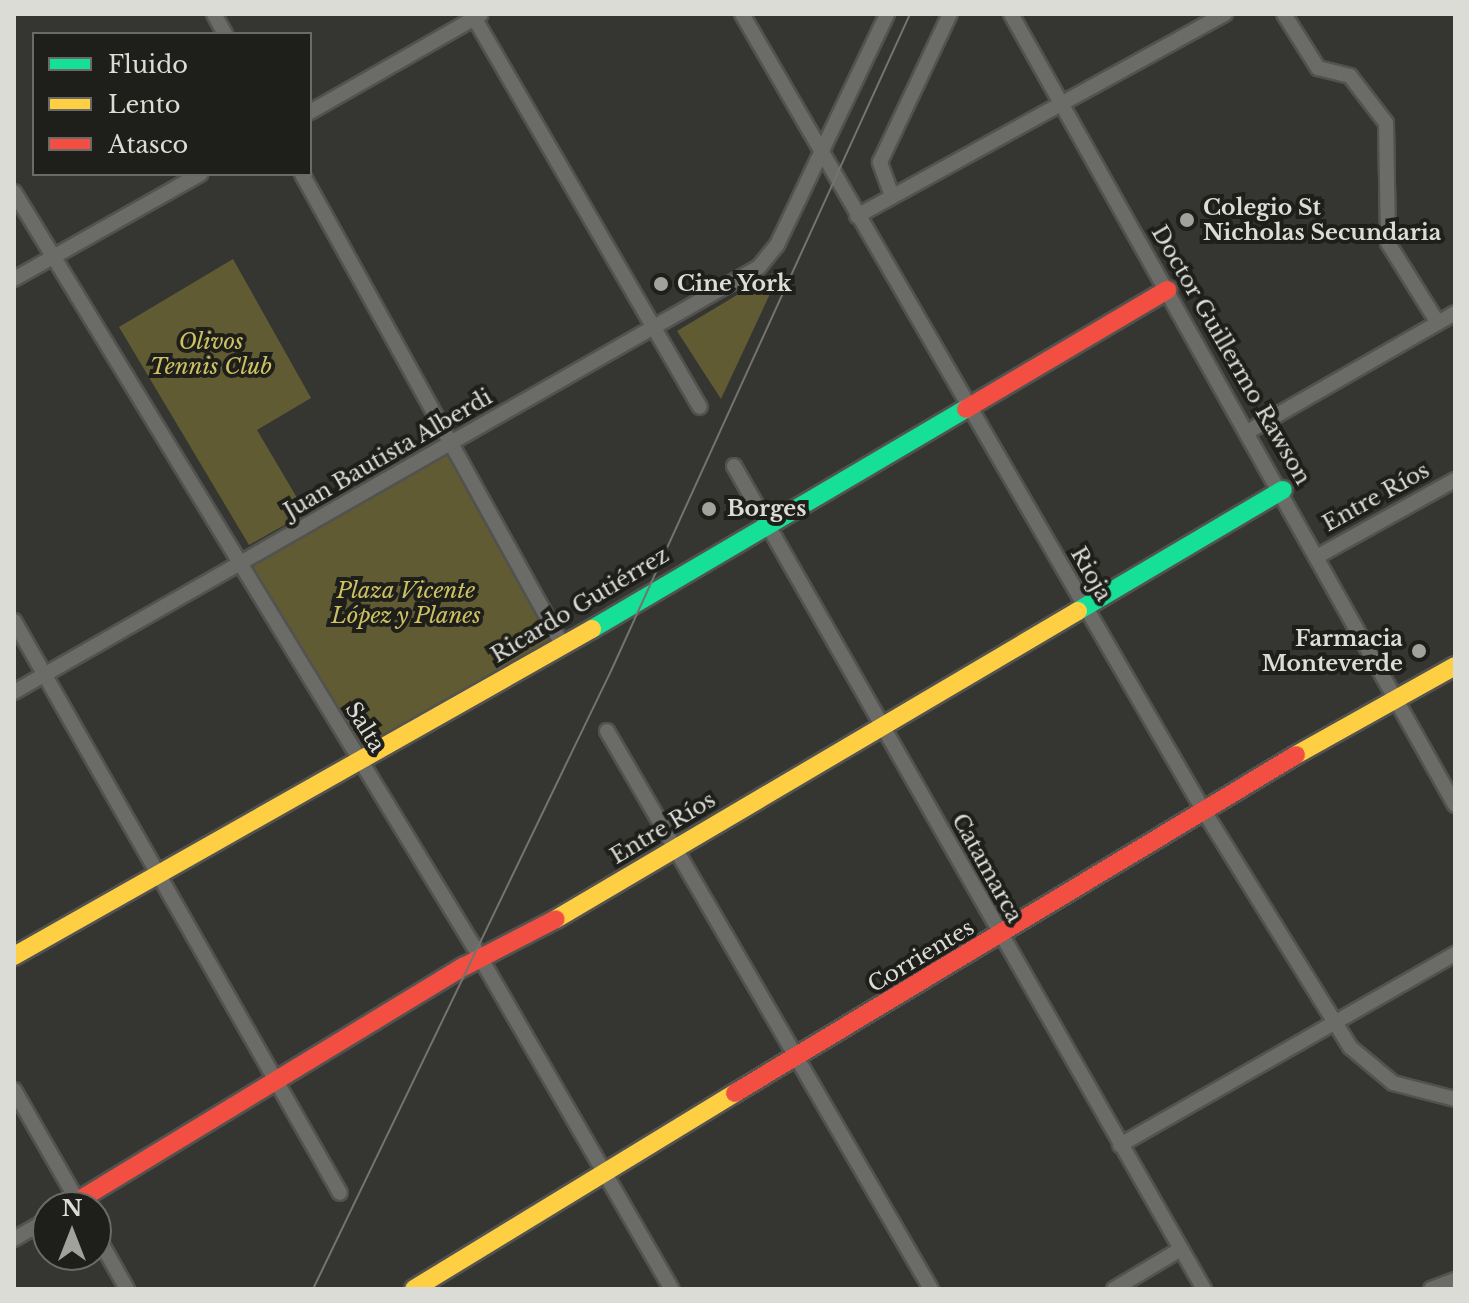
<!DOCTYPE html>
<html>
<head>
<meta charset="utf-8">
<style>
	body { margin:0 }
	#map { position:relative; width:1469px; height:1303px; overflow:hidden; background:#353531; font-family:"Libre Baskerville",serif }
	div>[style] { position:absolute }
	.green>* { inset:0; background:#605b33 }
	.roads { filter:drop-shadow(2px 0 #52524f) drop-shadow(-2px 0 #52524f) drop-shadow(0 2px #52524f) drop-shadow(0 -2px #52524f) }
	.street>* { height:14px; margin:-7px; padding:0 7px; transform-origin:7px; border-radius:7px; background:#6b6b67 }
	.fast>* { height:18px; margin:-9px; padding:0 9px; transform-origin:9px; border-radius:9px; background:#16e098 }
	.slow>* { height:18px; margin:-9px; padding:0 9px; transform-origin:9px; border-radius:9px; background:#ffcf43 }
	.jam>* { height:18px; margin:-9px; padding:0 9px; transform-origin:9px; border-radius:9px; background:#f24e42 }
	.tram>* { height:2px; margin:-1px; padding:0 1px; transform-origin:1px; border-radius:1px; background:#737370 }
	.dots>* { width:22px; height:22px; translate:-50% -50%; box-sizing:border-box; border:4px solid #1e1e1a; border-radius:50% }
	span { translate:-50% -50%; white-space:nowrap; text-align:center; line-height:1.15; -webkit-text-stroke:8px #1e1e1a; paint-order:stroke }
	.poi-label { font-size:22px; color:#dcdcd7; font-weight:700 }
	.left { translate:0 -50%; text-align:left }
	.right { translate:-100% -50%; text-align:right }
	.park-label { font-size:22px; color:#cdc162; font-style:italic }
	.street-label { font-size:22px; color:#dcdcd7 }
	.frame { position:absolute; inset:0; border:16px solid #dcdcd7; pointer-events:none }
	.legend { position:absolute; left:32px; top:32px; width:280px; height:144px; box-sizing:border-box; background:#1e1e1a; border:2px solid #6a6a66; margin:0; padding:10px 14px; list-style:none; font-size:24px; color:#dcdcd7 }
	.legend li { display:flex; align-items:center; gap:16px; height:40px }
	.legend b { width:40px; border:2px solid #6a6a66 }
	.north { position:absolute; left:32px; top:1191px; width:80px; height:80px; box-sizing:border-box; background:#1e1e1a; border:2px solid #6a6a66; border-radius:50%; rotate:0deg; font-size:22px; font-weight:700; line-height:32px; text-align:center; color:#dcdcd7 }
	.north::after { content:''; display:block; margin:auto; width:28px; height:36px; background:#a2a29d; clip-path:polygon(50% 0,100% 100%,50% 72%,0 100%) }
</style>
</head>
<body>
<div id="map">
	<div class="green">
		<div style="clip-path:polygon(233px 259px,311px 398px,257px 430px,306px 513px,249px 545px,119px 327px)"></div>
		<div style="clip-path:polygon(782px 268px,721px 399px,677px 331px)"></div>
		<div style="clip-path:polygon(449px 442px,563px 646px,359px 760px,241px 567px)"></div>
	</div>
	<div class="roads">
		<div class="street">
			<div style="left:214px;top:14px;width:23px;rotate:61deg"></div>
			<div style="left:472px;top:14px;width:454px;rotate:59.9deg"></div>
			<div style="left:742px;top:14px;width:918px;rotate:59.91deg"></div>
			<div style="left:1202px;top:808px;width:281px;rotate:58.2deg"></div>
			<div style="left:1350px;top:1047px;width:56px;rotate:39.9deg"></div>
			<div style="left:1393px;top:1083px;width:64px;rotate:14.5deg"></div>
			<div style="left:1011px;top:14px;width:907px;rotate:60.69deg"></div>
			<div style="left:1284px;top:14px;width:64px;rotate:57.8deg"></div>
			<div style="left:1318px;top:68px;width:33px;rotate:14deg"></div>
			<div style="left:1350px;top:76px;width:59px;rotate:52.5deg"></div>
			<div style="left:1386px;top:123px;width:120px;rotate:89deg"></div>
			<div style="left:1388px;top:243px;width:94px;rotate:58deg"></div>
			<div style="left:310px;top:112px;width:196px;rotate:-29.7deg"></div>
			<div style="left:302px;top:174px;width:539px;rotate:61.06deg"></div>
			<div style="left:14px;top:192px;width:882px;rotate:58.64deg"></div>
			<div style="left:473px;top:945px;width:397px;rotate:60deg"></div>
			<div style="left:891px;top:193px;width:33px;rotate:-110deg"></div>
			<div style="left:880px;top:162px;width:164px;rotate:-64.7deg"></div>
			<div style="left:857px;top:216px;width:420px;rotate:-28.8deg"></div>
			<div style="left:14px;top:279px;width:214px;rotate:-29.4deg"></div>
			<div style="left:1249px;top:431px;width:237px;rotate:-29.8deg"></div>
			<div style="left:734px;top:466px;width:948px;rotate:60.27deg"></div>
			<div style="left:1320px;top:555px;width:154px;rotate:-29.1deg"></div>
			<div style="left:14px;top:621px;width:658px;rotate:60.32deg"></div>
			<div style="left:14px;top:692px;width:858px;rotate:-29.7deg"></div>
			<div style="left:759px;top:267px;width:28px;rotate:-51deg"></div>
			<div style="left:777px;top:245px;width:256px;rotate:-64.5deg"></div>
			<div style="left:607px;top:731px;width:645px;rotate:59.86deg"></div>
			<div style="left:14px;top:1090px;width:135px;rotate:60.2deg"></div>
			<div style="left:1120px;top:1145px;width:386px;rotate:-29.7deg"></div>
			<div style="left:96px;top:1234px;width:63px;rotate:60.6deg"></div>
			<div style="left:14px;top:1239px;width:39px;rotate:-30deg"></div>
			<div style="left:1114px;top:1289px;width:78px;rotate:-30.8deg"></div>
			<div style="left:1431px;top:1289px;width:26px;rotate:-21deg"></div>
		</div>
		<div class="fast">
			<div style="left:1078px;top:611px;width:238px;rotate:-30.6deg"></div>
			<div style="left:592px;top:629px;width:434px;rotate:-30.5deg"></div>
		</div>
		<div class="slow">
			<div style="left:1296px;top:755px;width:182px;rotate:-29.2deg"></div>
			<div style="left:556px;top:919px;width:606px;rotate:-30.54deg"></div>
			<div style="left:14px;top:956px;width:664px;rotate:-29.5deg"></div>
			<div style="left:414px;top:1289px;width:376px;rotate:-31.4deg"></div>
		</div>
		<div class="jam">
			<div style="left:966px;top:409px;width:234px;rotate:-30.6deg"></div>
			<div style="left:735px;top:1093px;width:655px;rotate:-31.07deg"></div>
			<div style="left:68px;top:1207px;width:464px;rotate:-31.3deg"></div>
			<div style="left:465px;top:966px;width:102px;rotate:-27.3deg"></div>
		</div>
	</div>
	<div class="tram">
		<div style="left:313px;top:1289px;width:686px;rotate:-64.26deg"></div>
		<div style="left:611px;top:671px;width:722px;rotate:-65.53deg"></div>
	</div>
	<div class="dots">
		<div style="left:1187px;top:220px;background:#a2a29d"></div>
		<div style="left:661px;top:284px;background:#a2a29d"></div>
		<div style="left:709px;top:509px;background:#a2a29d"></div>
		<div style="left:1419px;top:651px;background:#a2a29d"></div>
	</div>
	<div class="poi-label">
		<span class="left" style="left:1203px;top:220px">Colegio St<br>Nicholas Secundaria</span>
		<span class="left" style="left:677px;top:284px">Cine York</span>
		<span class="left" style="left:727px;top:509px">Borges</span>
		<span class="right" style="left:1403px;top:651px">Farmacia<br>Monteverde</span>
	</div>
	<div class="park-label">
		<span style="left:211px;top:354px">Olivos<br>Tennis Club</span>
		<span style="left:406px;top:603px">Plaza Vicente<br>López y Planes</span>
	</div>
	<div class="street-label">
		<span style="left:1231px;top:355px;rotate:60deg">Doctor Guillermo Rawson</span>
		<span style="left:388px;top:454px;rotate:-30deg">Juan Bautista Alberdi</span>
		<span style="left:1376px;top:497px;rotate:-29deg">Entre Ríos</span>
		<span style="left:1091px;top:574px;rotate:60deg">Rioja</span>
		<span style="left:580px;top:605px;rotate:-31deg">Ricardo Gutiérrez</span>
		<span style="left:365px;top:727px;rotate:58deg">Salta</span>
		<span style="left:663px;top:828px;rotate:-31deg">Entre Ríos</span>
		<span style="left:987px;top:868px;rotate:61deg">Catamarca</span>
		<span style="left:921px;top:956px;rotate:-31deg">Corrientes</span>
	</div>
	<div class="frame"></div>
	<ul class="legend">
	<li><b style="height:10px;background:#16e098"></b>Fluido</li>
	<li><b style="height:10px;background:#ffcf43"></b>Lento</li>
	<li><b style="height:10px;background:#f24e42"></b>Atasco</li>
	</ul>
	<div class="north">N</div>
</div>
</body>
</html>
